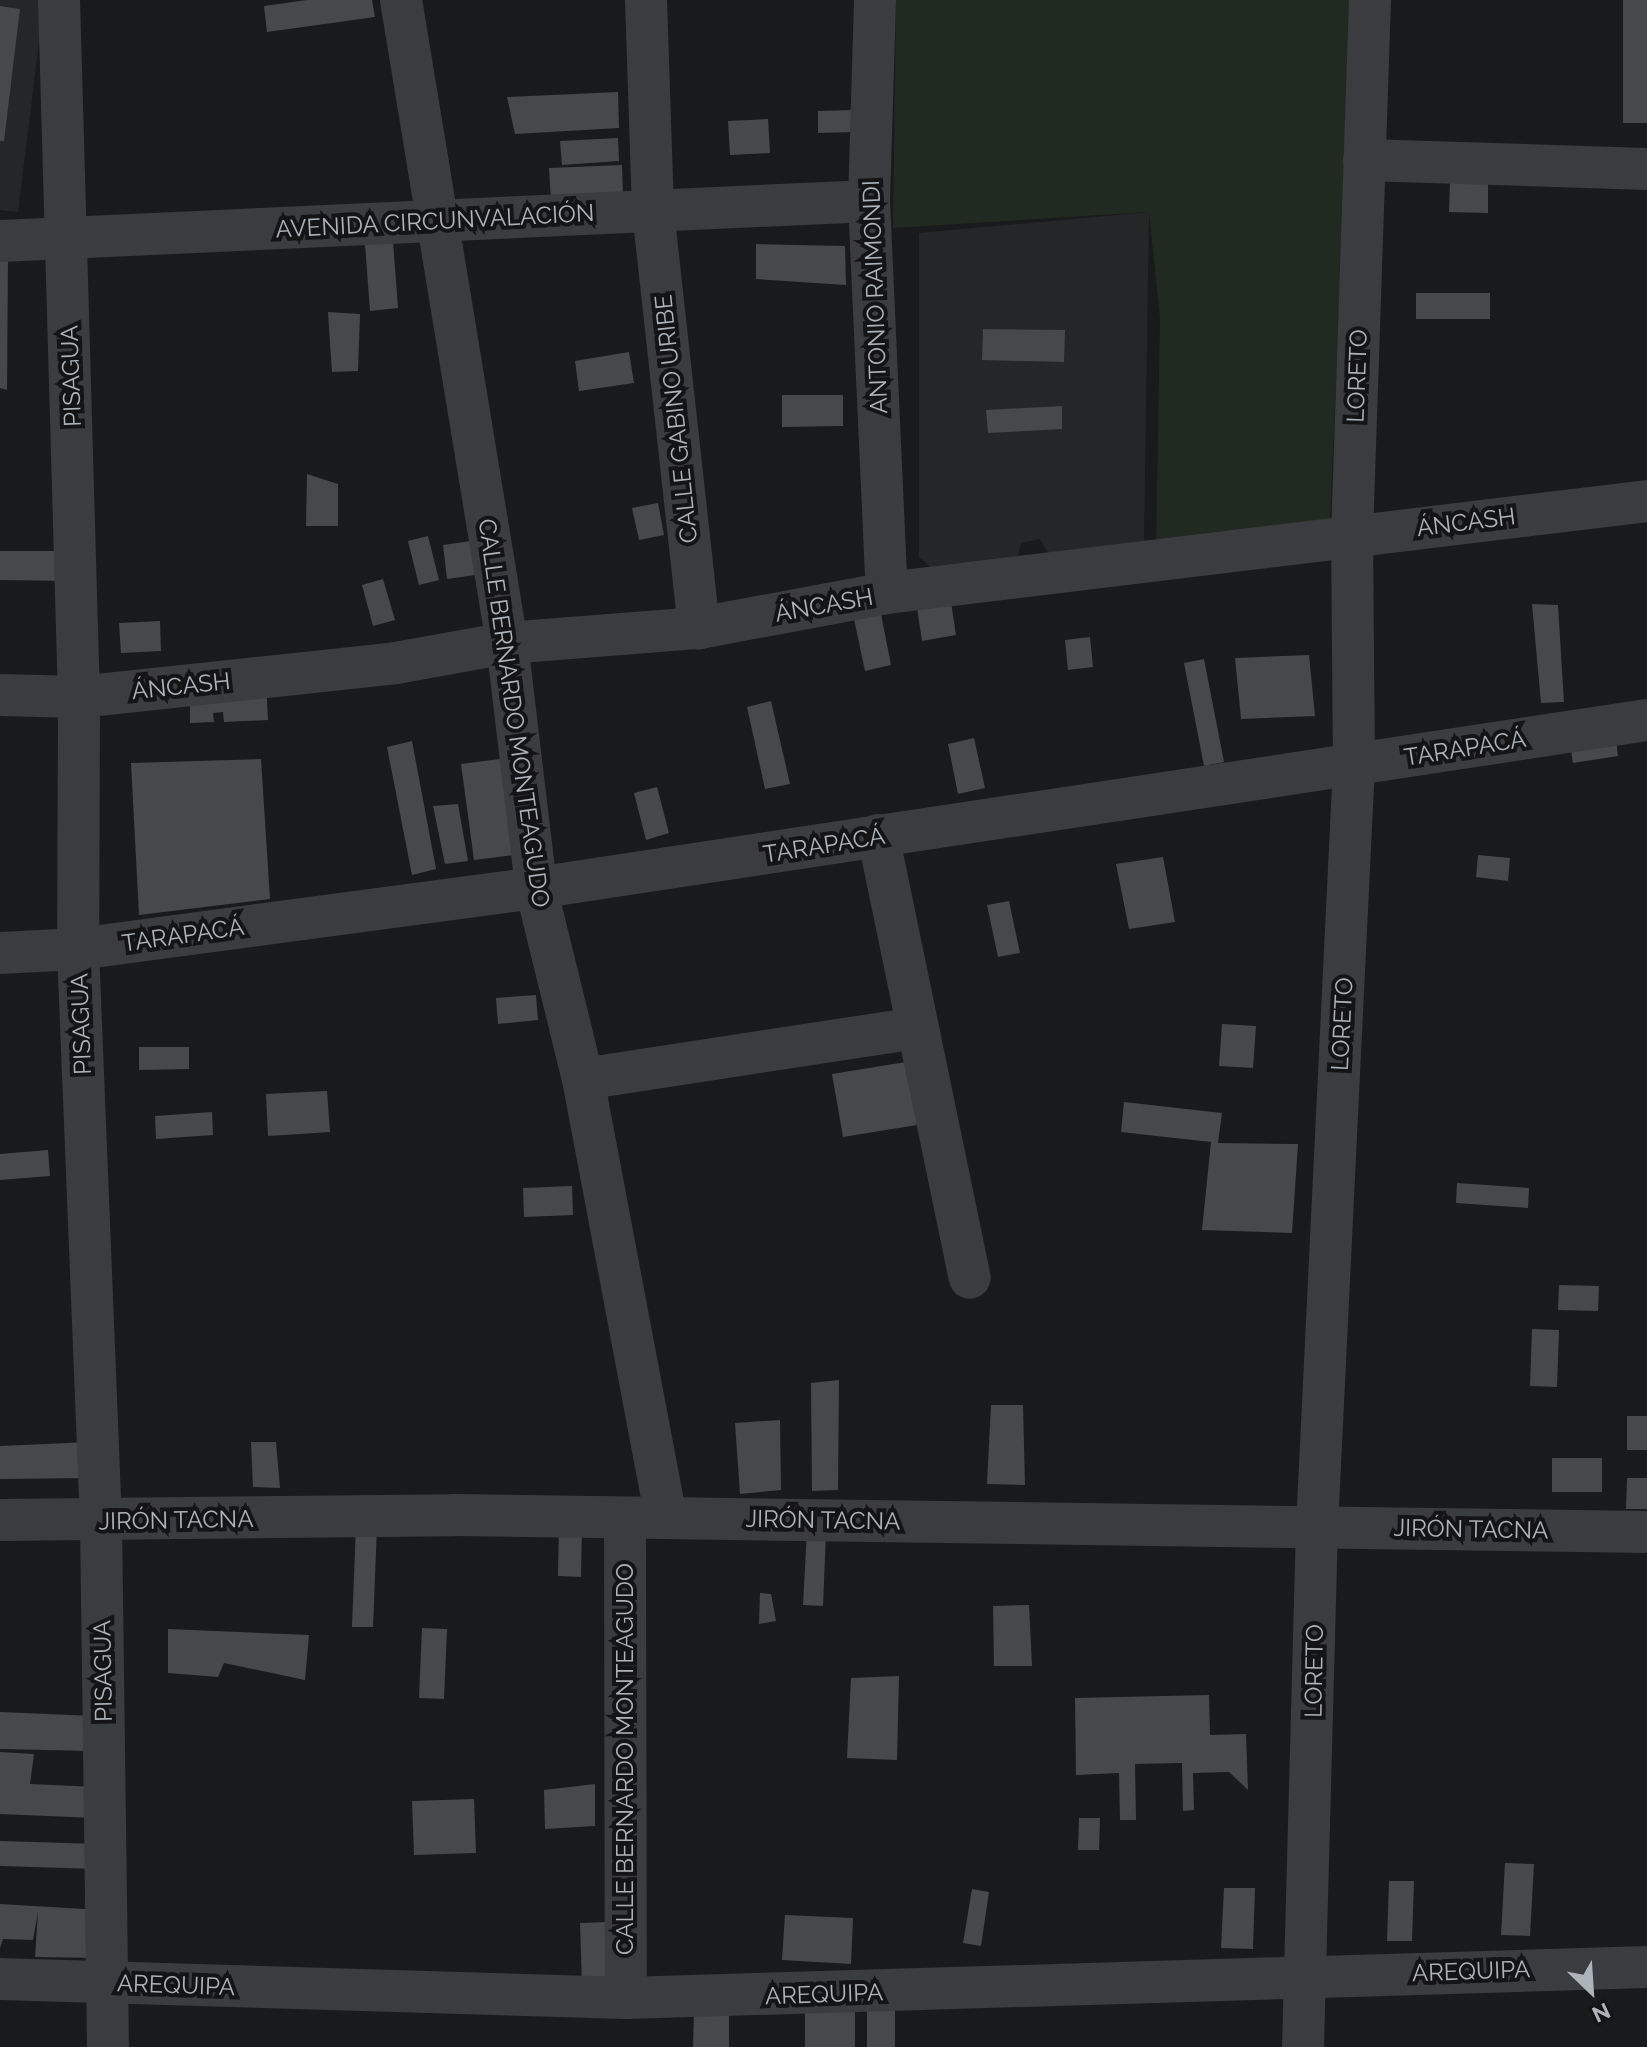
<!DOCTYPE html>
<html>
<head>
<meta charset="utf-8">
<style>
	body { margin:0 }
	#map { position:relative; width:1647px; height:2047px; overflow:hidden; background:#191a1b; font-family:Raleway,sans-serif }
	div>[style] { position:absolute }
	.built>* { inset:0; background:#252628 }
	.green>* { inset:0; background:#212a21 }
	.building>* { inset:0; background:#46484b }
	.minor>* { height:42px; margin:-21px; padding:0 21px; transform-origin:21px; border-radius:21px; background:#3a3c40 }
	span { translate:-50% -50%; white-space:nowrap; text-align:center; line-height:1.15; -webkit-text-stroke:8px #141416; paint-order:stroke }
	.street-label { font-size:24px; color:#acb3bb }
	.north { position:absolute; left:1551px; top:1951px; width:80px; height:80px; -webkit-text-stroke:6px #141416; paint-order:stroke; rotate:155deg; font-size:22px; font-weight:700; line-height:32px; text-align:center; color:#acb3bb }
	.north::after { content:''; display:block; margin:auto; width:28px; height:36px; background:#acb3bb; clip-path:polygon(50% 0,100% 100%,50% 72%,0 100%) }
</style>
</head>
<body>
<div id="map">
	<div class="built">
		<div style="clip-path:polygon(0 0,44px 0,18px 212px,0 210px)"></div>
		<div style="clip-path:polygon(1149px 212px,1144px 541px,1049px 555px,1040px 539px,1021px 543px,1017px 561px,936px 572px,919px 557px,919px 233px)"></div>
	</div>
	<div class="green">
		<div style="clip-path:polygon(896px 0,1352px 0,1330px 521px,1156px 547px,1160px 318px,1149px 212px,893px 228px)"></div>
	</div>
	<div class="building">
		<div style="clip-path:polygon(307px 0,372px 0,375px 17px,267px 32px,264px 6px)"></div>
		<div style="clip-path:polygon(1623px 0,1647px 0,1647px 123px,1623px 123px)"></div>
		<div style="clip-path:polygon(0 6px,20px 9px,4px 141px,0 141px)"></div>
		<div style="clip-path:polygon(618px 92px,619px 128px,515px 134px,507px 97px)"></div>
		<div style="clip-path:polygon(854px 110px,854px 132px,818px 133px,818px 111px)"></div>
		<div style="clip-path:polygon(768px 119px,770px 153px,730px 155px,728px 121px)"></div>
		<div style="clip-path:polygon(618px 138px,619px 161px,562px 165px,560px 141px)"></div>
		<div style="clip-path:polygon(622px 165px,623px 197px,551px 200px,549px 168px)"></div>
		<div style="clip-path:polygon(1450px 178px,1488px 178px,1488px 213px,1449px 212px)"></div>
		<div style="clip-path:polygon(392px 228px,398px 308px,370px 311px,364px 231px)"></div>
		<div style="clip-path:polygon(756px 244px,845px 246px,846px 285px,756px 279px)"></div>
		<div style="clip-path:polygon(0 254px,8px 254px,7px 390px,0 388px)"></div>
		<div style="clip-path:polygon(1416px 293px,1490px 293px,1490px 319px,1416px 319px)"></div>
		<div style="clip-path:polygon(328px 312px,360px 314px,358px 371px,332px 372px)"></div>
		<div style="clip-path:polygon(983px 329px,1065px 330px,1064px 362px,982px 360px)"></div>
		<div style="clip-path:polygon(629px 352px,634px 383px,579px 391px,575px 361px)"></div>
		<div style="clip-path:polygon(782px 395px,843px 395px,843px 426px,782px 427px)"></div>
		<div style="clip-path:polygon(1062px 406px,1062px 429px,988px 433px,986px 410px)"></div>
		<div style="clip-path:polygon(307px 474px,338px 484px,338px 526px,306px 526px)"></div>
		<div style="clip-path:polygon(658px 503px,664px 535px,639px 540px,632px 508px)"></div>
		<div style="clip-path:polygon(428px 536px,439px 580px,419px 585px,408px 541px)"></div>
		<div style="clip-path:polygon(471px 541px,475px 575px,447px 579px,443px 545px)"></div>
		<div style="clip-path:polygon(0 551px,74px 551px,73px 581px,0 580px)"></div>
		<div style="clip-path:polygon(383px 579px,395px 620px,373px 626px,362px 585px)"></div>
		<div style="clip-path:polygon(950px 596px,956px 635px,922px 641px,916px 601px)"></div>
		<div style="clip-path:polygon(1532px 604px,1558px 605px,1564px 702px,1541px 703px)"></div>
		<div style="clip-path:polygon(880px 609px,891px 665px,865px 671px,853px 614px)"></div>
		<div style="clip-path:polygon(160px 621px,161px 651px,121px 653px,119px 623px)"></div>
		<div style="clip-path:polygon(1090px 637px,1093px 667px,1068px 670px,1065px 640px)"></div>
		<div style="clip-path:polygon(1309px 655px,1315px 716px,1241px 719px,1235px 658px)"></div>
		<div style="clip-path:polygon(1204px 659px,1224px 762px,1204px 766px,1184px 663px)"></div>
		<div style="clip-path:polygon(266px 682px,268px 720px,224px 722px,223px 712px,213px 713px,214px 722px,190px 723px,190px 692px)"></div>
		<div style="clip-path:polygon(771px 701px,790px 784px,765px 789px,747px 707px)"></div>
		<div style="clip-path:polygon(1615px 731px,1618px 756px,1573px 763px,1569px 738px)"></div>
		<div style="clip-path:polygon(974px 738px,985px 788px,958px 794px,948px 744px)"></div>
		<div style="clip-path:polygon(412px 741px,436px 869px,412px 875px,387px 747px)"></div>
		<div style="clip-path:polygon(261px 759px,270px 899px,139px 915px,131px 763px)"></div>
		<div style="clip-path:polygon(500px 759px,514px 855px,474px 860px,461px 764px)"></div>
		<div style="clip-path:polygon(657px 787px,669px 833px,646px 840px,634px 793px)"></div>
		<div style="clip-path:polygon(458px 804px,468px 861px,445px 864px,433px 806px)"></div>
		<div style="clip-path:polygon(1478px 855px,1510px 858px,1508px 881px,1476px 877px)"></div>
		<div style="clip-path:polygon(1163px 857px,1175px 922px,1129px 929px,1116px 864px)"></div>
		<div style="clip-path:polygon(1009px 901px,1020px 953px,998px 957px,987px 905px)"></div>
		<div style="clip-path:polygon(536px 995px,538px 1020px,498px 1024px,496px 998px)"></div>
		<div style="clip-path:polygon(1222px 1024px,1256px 1026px,1253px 1068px,1219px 1066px)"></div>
		<div style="clip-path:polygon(139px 1047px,189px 1047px,189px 1069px,139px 1070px)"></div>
		<div style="clip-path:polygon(906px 1062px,917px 1125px,843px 1137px,832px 1074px)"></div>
		<div style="clip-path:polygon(327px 1091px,330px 1132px,268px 1136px,266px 1094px)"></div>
		<div style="clip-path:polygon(1124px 1102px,1222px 1113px,1218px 1143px,1298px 1144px,1292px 1233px,1202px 1230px,1211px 1142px,1121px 1132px)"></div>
		<div style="clip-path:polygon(212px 1112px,213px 1135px,156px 1139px,155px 1116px)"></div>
		<div style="clip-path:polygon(48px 1150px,50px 1176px,0 1180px,0 1154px)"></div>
		<div style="clip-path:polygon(1457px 1183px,1529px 1188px,1528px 1208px,1456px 1203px)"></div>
		<div style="clip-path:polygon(572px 1186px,573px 1215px,524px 1217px,523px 1188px)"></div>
		<div style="clip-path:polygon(1559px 1285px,1599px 1286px,1598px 1311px,1558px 1310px)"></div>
		<div style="clip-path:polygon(1532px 1329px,1559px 1330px,1557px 1387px,1530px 1386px)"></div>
		<div style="clip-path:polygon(839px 1380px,838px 1490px,812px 1491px,811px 1383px)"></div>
		<div style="clip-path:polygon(991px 1405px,1023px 1405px,1025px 1485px,987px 1484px)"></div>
		<div style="clip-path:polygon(1627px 1416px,1647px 1416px,1647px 1450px,1627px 1450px)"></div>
		<div style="clip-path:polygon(780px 1420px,781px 1490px,740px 1494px,735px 1423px)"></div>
		<div style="clip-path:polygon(90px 1442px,91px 1478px,0 1479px,0 1446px)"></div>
		<div style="clip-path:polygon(251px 1442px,276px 1442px,280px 1488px,253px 1487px)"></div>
		<div style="clip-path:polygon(1552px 1458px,1602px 1458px,1602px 1492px,1552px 1492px)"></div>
		<div style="clip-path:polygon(1627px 1478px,1647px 1478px,1647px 1509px,1626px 1509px)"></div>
		<div style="clip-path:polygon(559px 1523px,582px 1524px,581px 1577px,558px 1576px)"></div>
		<div style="clip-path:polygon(356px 1525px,377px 1526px,373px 1627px,352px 1627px)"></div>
		<div style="clip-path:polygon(807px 1531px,826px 1532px,823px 1606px,803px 1605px)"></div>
		<div style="clip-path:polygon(760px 1593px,771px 1594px,776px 1621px,759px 1624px)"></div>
		<div style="clip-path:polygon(1029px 1605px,1032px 1666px,994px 1666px,993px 1606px)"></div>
		<div style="clip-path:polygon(422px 1628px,447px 1629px,444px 1699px,419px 1698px)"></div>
		<div style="clip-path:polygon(168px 1629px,309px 1635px,305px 1680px,224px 1663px,218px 1677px,168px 1673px)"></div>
		<div style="clip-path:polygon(899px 1676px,897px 1760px,847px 1758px,851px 1678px)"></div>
		<div style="clip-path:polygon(1209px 1695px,1210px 1735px,1246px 1734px,1248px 1790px,1229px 1772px,1193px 1773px,1194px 1810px,1183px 1811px,1182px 1763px,1135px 1764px,1136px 1820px,1120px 1820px,1119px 1773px,1076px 1775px,1075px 1698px)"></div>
		<div style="clip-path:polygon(0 1712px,94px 1716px,92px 1751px,0 1749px)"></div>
		<div style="clip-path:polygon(0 1752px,34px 1754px,30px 1784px,97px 1787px,95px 1818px,0 1814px)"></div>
		<div style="clip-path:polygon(595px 1784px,595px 1826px,545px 1829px,544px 1790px)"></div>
		<div style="clip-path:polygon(474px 1799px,476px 1853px,414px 1855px,412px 1801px)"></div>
		<div style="clip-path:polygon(1079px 1818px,1100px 1818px,1099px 1850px,1078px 1850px)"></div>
		<div style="clip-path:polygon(0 1841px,99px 1844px,98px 1869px,0 1866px)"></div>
		<div style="clip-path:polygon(1505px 1863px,1534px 1864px,1530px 1936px,1501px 1935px)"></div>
		<div style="clip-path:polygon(1389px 1881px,1414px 1881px,1412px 1941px,1387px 1941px)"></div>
		<div style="clip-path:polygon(1224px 1888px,1255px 1888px,1253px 1949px,1221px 1948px)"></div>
		<div style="clip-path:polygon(972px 1889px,989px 1892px,981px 1946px,963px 1943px)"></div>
		<div style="clip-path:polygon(0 1904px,101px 1910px,100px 1958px,35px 1957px,38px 1912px,33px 1940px,3px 1939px,0 1948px)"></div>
		<div style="clip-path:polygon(785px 1915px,853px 1918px,851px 1964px,782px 1960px)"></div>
		<div style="clip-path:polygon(607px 1922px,608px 1985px,582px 1986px,580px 1923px)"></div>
		<div style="clip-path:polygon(867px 1999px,895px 1999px,895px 2047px,867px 2047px)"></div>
		<div style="clip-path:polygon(855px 2003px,855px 2047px,805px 2047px,805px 2004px)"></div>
		<div style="clip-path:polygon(729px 2011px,729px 2047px,693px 2047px,694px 2013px)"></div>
	</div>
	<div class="minor">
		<div style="left:59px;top:0;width:697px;rotate:88.36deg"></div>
		<div style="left:79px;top:697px;width:252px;rotate:90.2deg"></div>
		<div style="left:78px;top:949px;width:573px;rotate:87.7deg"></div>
		<div style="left:101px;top:1522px;width:525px;rotate:89.24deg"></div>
		<div style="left:401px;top:0;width:652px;rotate:80.64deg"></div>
		<div style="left:507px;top:643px;width:247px;rotate:83.2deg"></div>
		<div style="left:536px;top:888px;width:197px;rotate:76.2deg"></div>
		<div style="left:583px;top:1079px;width:446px;rotate:79.3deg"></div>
		<div style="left:646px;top:0;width:211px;rotate:88.1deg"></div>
		<div style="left:653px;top:211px;width:420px;rotate:83.7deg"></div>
		<div style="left:875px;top:0;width:201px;rotate:91.7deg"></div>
		<div style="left:869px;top:201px;width:392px;rotate:87.4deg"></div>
		<div style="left:1364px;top:160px;width:283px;rotate:1.8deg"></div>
		<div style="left:0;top:241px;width:870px;rotate:-2.64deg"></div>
		<div style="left:0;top:695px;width:79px;rotate:1.5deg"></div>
		<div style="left:79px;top:697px;width:319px;rotate:-6.1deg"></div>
		<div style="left:396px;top:663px;width:113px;rotate:-10.2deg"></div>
		<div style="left:507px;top:643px;width:193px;rotate:-4.5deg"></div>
		<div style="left:699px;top:628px;width:191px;rotate:-10.5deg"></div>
		<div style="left:887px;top:593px;width:766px;rotate:-6.9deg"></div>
		<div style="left:878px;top:835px;width:452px;rotate:78.3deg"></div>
		<div style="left:0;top:953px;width:78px;rotate:-2.9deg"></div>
		<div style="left:78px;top:949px;width:462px;rotate:-7.6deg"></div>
		<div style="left:536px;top:888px;width:1124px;rotate:-8.6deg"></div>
		<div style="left:583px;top:1079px;width:336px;rotate:-8.7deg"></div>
		<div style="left:625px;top:1519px;width:479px;rotate:89.9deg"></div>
		<div style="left:0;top:1520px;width:454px;rotate:-0.6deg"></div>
		<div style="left:454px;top:1515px;width:1193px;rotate:0.82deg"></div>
		<div style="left:0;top:1979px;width:626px;rotate:1.74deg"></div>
		<div style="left:626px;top:1998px;width:1021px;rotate:-1.74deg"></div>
		<div style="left:1303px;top:2047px;width:520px;rotate:-88.46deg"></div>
		<div style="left:1317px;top:1527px;width:763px;rotate:-87.22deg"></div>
		<div style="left:1354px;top:765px;width:230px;rotate:-90.5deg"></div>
		<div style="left:1352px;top:535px;width:535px;rotate:-88.07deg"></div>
	</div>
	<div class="street-label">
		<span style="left:435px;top:221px;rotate:-3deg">AVENIDA CIRCUNVALACIÓN</span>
		<span style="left:875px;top:297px;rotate:-92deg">ANTONIO RAIMONDI</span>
		<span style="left:71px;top:376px;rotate:-92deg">PISAGUA</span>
		<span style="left:1357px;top:376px;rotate:-88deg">LORETO</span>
		<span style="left:676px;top:419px;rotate:-96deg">CALLE GABINO URIBE</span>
		<span style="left:1466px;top:522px;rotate:-7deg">ÁNCASH</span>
		<span style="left:824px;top:605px;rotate:-10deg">ÁNCASH</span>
		<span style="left:181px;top:686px;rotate:-6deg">ÁNCASH</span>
		<span style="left:514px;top:713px;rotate:82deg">CALLE BERNARDO MONTEAGUDO</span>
		<span style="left:1465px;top:748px;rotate:-9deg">TARAPACÁ</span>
		<span style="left:824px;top:845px;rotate:-9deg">TARAPACÁ</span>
		<span style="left:183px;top:935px;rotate:-8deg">TARAPACÁ</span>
		<span style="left:81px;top:1024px;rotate:-92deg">PISAGUA</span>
		<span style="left:1342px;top:1024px;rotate:-87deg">LORETO</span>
		<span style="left:176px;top:1520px;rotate:-1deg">JIRÓN TACNA</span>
		<span style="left:823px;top:1520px;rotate:1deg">JIRÓN TACNA</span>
		<span style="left:1471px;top:1529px;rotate:1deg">JIRÓN TACNA</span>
		<span style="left:103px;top:1671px;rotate:-91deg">PISAGUA</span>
		<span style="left:1314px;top:1671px;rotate:-89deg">LORETO</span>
		<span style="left:625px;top:1759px;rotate:-90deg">CALLE BERNARDO MONTEAGUDO</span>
		<span style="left:1471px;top:1971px;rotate:-2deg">AREQUIPA</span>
		<span style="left:176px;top:1985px;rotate:2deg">AREQUIPA</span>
		<span style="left:824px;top:1994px;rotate:-2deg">AREQUIPA</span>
	</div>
	<div class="north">N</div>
</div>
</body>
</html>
